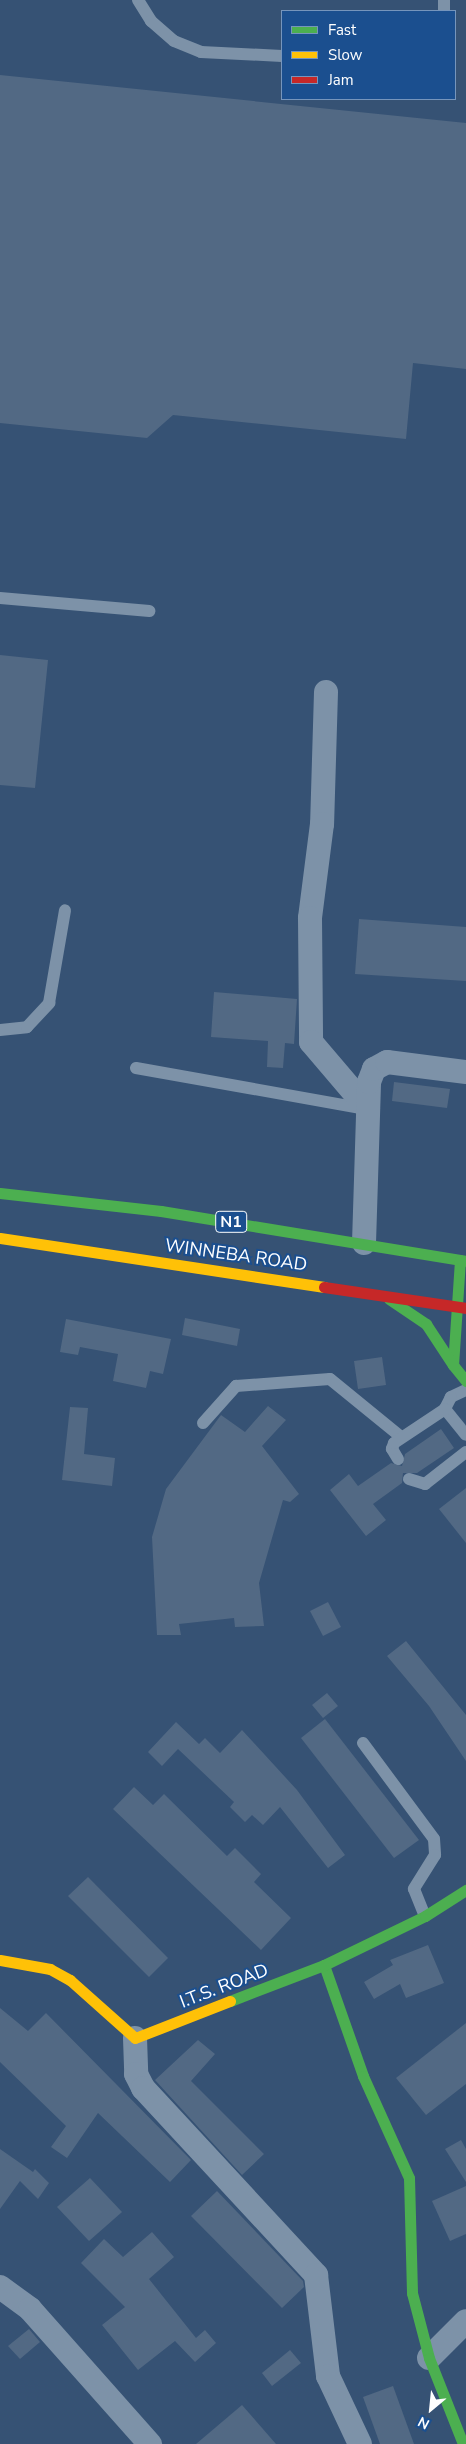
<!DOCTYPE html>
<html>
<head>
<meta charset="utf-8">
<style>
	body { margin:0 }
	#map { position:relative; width:466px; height:2444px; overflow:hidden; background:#365274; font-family:"Nunito Sans",sans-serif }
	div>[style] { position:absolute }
	.building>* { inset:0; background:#526984 }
	.lane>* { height:12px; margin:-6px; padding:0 6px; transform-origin:6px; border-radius:6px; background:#7d92a8 }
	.street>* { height:24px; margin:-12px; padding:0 12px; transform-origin:12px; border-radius:12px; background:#7d92a8 }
	.fast>* { height:11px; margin:-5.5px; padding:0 5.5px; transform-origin:5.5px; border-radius:5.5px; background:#4caf50 }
	.slow>* { height:11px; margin:-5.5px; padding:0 5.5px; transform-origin:5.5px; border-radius:5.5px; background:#ffc107 }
	.jam>* { height:11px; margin:-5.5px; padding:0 5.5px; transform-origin:5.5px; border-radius:5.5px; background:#c62828 }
	span { translate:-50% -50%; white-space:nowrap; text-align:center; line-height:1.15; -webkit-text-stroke:4px #1b4f8f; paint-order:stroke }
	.shield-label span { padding:1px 4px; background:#1b4f8f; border:1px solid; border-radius:4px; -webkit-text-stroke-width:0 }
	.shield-label { font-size:16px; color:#fff; font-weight:700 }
	.street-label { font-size:18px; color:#fff }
	.legend { position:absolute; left:281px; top:10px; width:175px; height:90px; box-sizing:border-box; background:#1b4f8f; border:1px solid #7695bc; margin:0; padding:6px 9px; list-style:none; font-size:15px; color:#fff }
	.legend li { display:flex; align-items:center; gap:10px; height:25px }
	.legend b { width:25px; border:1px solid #7695bc }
	.north { position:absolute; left:406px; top:2384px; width:50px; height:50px; -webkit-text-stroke:4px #1b4f8f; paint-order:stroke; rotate:208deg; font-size:14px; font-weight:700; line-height:20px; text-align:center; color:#fff }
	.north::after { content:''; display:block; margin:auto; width:18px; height:22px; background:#fff; clip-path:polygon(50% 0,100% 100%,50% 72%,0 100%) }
</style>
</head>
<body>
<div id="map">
	<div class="building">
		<div style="clip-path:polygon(0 75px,466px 123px,466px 369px,413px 363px,406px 439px,173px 415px,147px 438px,0 423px)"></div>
		<div style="clip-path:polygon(0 655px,48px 660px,35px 788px,0 785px)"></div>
		<div style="clip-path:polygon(359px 919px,466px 927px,466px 981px,355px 974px)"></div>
		<div style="clip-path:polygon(214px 992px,297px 999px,294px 1044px,285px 1043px,283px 1068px,267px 1067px,268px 1041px,211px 1037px)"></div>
		<div style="clip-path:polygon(394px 1082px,450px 1089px,447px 1108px,392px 1101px)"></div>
		<div style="clip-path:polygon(185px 1318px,240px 1329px,237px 1346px,182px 1335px)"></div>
		<div style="clip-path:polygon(66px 1319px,171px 1339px,163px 1374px,150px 1371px,146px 1388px,113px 1381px,118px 1354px,80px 1347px,78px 1355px,60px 1352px)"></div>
		<div style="clip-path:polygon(382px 1357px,386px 1385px,358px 1389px,354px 1361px)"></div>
		<div style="clip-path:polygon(268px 1406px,286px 1420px,262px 1446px,299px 1494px,290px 1502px,283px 1500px,259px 1583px,264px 1626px,235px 1627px,234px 1618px,179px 1624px,181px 1635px,157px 1635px,152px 1537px,166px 1489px,221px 1415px,245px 1432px)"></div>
		<div style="clip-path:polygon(70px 1407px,88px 1408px,84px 1454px,115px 1458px,112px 1486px,62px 1480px)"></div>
		<div style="clip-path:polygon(441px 1429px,454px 1448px,417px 1473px,403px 1473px,402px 1483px,373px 1504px,386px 1520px,366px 1536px,330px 1490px,349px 1474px,358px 1486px,391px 1463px,402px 1466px,405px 1454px)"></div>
		<div style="clip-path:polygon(466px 1488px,466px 1543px,439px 1509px)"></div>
		<div style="clip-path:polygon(328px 1602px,341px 1627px,323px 1636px,310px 1611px)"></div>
		<div style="clip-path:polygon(406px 1641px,466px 1715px,466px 1761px,429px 1706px,387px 1656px)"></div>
		<div style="clip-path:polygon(327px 1693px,338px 1706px,323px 1718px,312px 1705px)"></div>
		<div style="clip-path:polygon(325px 1719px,419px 1840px,394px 1858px,301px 1738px)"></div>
		<div style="clip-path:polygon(176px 1722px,199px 1744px,205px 1738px,220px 1753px,242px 1730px,297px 1790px,345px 1855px,328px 1868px,280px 1807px,263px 1825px,252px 1815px,245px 1822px,230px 1807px,234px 1802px,178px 1749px,162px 1766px,148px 1752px)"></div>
		<div style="clip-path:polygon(134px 1787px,153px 1805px,164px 1794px,227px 1856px,235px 1848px,261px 1874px,254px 1882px,291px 1918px,261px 1950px,113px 1809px)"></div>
		<div style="clip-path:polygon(88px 1877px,168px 1958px,149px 1977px,68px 1896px)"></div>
		<div style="clip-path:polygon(428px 1945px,444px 1983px,406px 1998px,400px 1984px,374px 1999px,364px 1982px,393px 1965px,390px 1960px)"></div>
		<div style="clip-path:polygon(0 2008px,28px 2031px,46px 2013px,191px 2160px,170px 2182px,98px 2113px,67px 2158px,51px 2147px,66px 2126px,0 2062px)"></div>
		<div style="clip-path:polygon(466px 2023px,466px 2084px,426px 2115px,396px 2078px)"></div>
		<div style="clip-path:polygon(198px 2040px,215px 2054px,191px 2081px,264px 2154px,242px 2175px,155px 2080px)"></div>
		<div style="clip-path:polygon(461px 2140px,466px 2149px,466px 2182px,445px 2149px)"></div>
		<div style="clip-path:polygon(0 2149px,33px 2172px,35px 2169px,49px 2183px,38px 2199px,20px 2181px,0 2209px)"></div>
		<div style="clip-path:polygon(90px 2178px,122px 2212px,89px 2241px,57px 2207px)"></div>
		<div style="clip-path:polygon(466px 2186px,466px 2234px,450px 2241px,432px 2201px)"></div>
		<div style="clip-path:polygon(217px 2191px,303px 2281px,304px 2287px,282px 2308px,191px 2216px)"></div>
		<div style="clip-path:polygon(152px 2232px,174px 2257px,149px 2279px,196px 2338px,205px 2330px,216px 2343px,195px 2362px,175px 2341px,138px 2370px,102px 2325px,125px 2307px,81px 2263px,104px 2239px,123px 2257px)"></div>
		<div style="clip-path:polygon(29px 2329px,40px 2342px,20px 2359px,8px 2346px)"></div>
		<div style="clip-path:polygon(290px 2350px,301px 2363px,272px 2386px,262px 2373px)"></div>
		<div style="clip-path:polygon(393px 2386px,414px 2444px,380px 2444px,363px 2397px)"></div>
		<div style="clip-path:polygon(242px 2405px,276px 2444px,196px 2444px)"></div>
	</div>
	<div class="lane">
		<div style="left:138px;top:0;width:25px;rotate:58deg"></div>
		<div style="left:151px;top:21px;width:30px;rotate:41deg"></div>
		<div style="left:174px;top:41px;width:29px;rotate:22deg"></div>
		<div style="left:201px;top:52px;width:81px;rotate:2.8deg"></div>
		<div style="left:444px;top:11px;width:11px;rotate:-90deg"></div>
		<div style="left:0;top:598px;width:150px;rotate:5deg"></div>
		<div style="left:0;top:1030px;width:27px;rotate:-6deg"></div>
		<div style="left:27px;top:1027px;width:33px;rotate:-47deg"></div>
		<div style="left:49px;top:1003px;width:94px;rotate:-80.2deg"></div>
		<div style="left:136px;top:1068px;width:234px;rotate:10.1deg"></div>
		<div style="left:466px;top:1390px;width:17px;rotate:155deg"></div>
		<div style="left:451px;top:1397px;width:13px;rotate:117deg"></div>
		<div style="left:445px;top:1409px;width:33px;rotate:51deg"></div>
		<div style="left:203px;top:1423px;width:50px;rotate:-48.3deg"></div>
		<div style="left:236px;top:1386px;width:94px;rotate:-4.3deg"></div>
		<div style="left:330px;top:1379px;width:92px;rotate:39.2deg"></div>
		<div style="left:398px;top:1459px;width:12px;rotate:-121deg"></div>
		<div style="left:392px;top:1449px;width:6px;rotate:-72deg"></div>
		<div style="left:394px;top:1443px;width:61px;rotate:-33.7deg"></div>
		<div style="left:409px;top:1479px;width:17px;rotate:17deg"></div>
		<div style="left:425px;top:1484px;width:52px;rotate:-38deg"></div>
		<div style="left:363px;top:1743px;width:119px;rotate:53.5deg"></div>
		<div style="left:434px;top:1839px;width:16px;rotate:86deg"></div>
		<div style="left:435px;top:1855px;width:40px;rotate:122deg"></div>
		<div style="left:414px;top:1889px;width:29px;rotate:68deg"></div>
	</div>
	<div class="street">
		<div style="left:326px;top:692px;width:132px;rotate:91.7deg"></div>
		<div style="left:322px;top:824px;width:95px;rotate:97.3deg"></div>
		<div style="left:310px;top:918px;width:124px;rotate:89.5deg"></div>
		<div style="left:311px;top:1042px;width:88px;rotate:49.6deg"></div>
		<div style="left:364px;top:1243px;width:161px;rotate:-88.2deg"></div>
		<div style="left:369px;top:1082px;width:14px;rotate:-69deg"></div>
		<div style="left:374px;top:1069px;width:15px;rotate:-28deg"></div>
		<div style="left:387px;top:1062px;width:80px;rotate:7.2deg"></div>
		<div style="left:135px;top:2038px;width:36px;rotate:88deg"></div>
		<div style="left:136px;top:2074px;width:16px;rotate:63deg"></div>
		<div style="left:143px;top:2088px;width:255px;rotate:47.2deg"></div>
		<div style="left:316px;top:2275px;width:102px;rotate:83.2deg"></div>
		<div style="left:328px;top:2376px;width:75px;rotate:64.8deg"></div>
		<div style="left:0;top:2287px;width:37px;rotate:36deg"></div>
		<div style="left:30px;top:2309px;width:181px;rotate:48.4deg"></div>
		<div style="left:429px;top:2358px;width:52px;rotate:-45deg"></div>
	</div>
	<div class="fast">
		<div style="left:0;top:1193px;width:162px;rotate:6.4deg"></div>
		<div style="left:161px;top:1211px;width:309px;rotate:9.3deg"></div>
		<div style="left:460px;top:1260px;width:105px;rotate:93.8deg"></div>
		<div style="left:453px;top:1365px;width:21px;rotate:51deg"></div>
		<div style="left:389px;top:1299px;width:45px;rotate:34deg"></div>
		<div style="left:426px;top:1324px;width:49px;rotate:56.6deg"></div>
		<div style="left:324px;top:1965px;width:118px;rotate:70.6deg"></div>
		<div style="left:363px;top:2076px;width:112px;rotate:65.7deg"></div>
		<div style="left:409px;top:2178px;width:115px;rotate:88.5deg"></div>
		<div style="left:412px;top:2293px;width:67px;rotate:75.3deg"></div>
		<div style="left:429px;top:2358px;width:92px;rotate:68.4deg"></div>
		<div style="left:230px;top:2001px;width:101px;rotate:-21deg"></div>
		<div style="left:324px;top:1965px;width:112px;rotate:-25.9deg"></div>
		<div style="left:425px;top:1916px;width:49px;rotate:-32.4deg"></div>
	</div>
	<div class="slow">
		<div style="left:0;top:1238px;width:328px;rotate:8.6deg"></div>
		<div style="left:0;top:1960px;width:51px;rotate:10.2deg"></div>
		<div style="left:50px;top:1969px;width:23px;rotate:29deg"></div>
		<div style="left:70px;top:1980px;width:87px;rotate:41.7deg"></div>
		<div style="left:135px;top:2038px;width:102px;rotate:-21.3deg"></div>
	</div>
	<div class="jam">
		<div style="left:324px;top:1287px;width:144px;rotate:8.4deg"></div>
	</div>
	<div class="shield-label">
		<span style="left:231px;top:1222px">N1</span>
	</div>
	<div class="street-label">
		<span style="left:236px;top:1255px;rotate:8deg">WINNEBA ROAD</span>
		<span style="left:224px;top:1986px;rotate:-21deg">I.T.S. ROAD</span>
	</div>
	<ul class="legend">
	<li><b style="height:6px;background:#4caf50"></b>Fast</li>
	<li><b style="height:6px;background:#ffc107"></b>Slow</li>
	<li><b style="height:6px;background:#c62828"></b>Jam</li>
	</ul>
	<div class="north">N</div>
</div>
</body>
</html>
